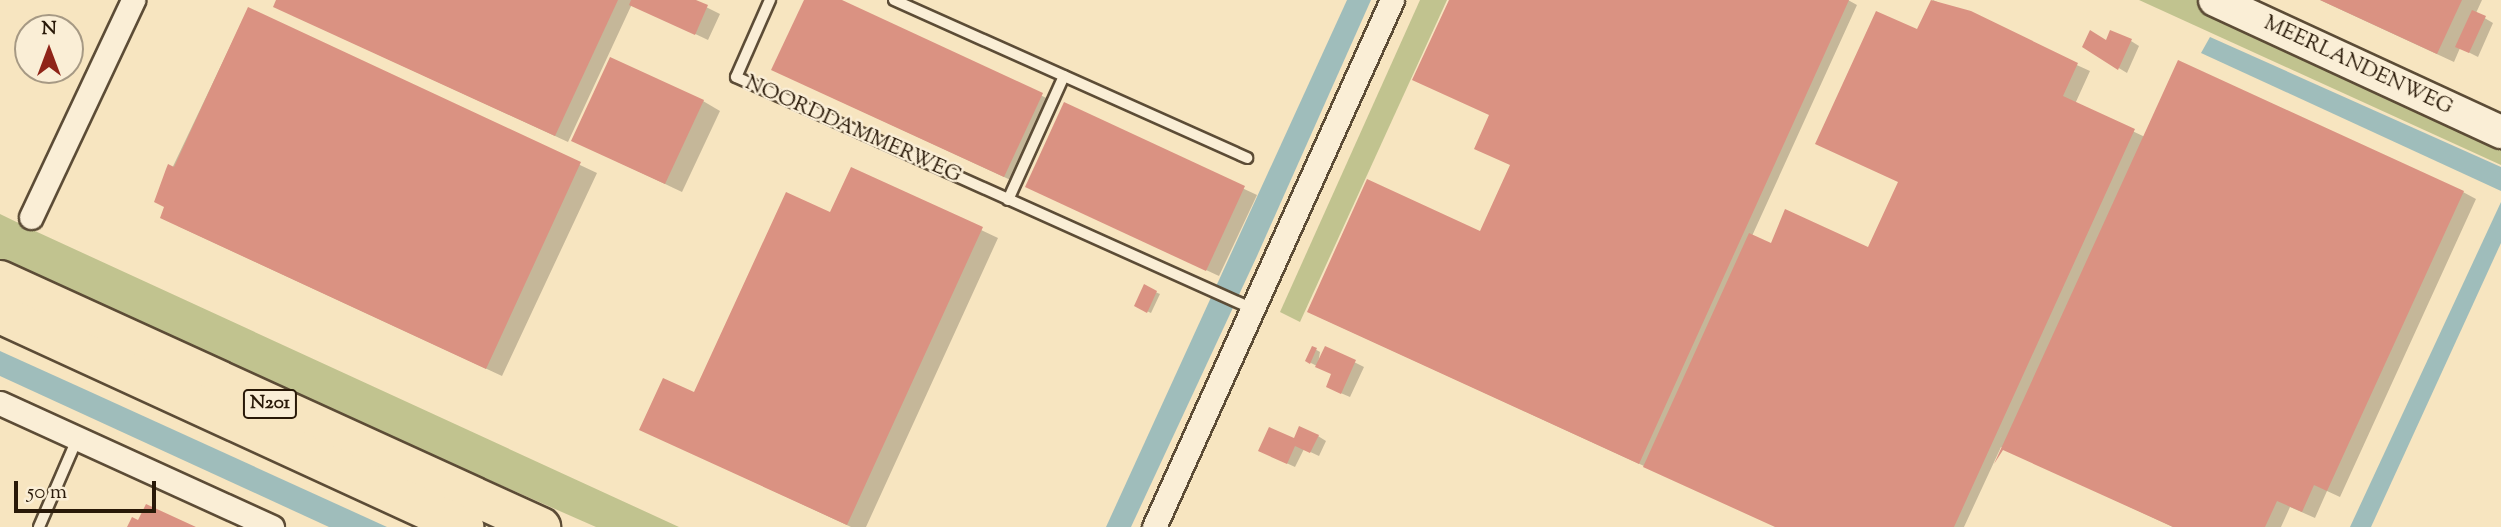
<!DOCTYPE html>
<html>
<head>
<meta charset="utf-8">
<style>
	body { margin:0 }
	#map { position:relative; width:2501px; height:527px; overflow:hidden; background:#f7e5c0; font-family:"Sorts Mill Goudy",serif }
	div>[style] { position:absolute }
	.green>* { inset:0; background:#c1c38f }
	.water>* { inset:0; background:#9fbdbb }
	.shadow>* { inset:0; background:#0003 }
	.building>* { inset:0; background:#da9282 }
	.roads { filter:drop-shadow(2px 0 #5c4c36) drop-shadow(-2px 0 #5c4c36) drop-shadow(0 2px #5c4c36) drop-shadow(0 -2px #5c4c36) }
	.lane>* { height:10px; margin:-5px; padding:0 5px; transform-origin:5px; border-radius:5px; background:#faeed6 }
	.street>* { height:23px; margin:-11.5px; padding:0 11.5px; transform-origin:11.5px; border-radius:11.5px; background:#faeed6 }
	.secondary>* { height:32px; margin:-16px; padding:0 16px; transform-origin:16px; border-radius:16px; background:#faeed6 }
	.highway>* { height:38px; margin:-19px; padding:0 19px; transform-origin:19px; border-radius:19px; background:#f7e5c0 }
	span { translate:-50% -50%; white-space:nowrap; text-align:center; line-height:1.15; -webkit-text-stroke:5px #faeed6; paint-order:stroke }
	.shield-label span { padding:2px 5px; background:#faeed6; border:2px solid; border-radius:5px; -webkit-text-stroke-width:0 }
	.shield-label { font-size:19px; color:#291908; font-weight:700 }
	.street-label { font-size:21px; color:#291908 }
	.north { position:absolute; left:14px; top:14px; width:70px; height:70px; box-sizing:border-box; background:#faeed6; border:2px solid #a69984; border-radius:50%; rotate:0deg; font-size:19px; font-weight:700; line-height:28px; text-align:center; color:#291908 }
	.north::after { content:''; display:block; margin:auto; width:24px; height:32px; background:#8f2418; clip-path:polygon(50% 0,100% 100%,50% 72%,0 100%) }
	.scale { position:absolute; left:14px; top:481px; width:142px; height:32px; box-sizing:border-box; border:4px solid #291908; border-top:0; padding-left:9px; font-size:21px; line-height:24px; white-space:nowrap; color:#291908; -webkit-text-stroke:5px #faeed6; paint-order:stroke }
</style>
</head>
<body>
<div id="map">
	<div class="green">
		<div style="clip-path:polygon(1420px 0,1447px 0,1300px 322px,1280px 312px)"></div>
		<div style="clip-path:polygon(2139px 0,2199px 0,2246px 21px,2501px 140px,2501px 165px)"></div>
		<div style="clip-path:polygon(0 214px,35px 231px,679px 527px,596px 527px,0 265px)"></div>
	</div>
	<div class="water">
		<div style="clip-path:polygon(1347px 0,1371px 0,1257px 256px,1131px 527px,1106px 527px)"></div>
		<div style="clip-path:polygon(2210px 37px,2501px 167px,2501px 191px,2201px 53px)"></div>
		<div style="clip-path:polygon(2501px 202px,2501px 243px,2371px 527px,2350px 527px)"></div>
		<div style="clip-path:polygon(0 351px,84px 389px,387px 527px,329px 527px,0 376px)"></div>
	</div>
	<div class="shadow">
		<div style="clip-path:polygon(278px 0,692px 0,720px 14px,708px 40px,632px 4px,568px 142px,288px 13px)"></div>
		<div style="clip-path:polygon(805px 0,838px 0,1055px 102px,1017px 183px,786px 76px)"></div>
		<div style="clip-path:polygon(1451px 0,1848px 0,1857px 5px,1752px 236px,1771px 245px,1869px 249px,1900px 182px,1926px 36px,1920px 29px,1933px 0,2090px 71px,2075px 104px,2145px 137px,2463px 192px,2476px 199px,2340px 497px,2327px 491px,2315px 518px,2290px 507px,2281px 527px,2173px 527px,2001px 447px,1964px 527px,1777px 527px,1317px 316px,1481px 234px,1512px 166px)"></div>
		<div style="clip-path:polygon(2320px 0,2482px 0,2476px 13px,2493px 23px,2478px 57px,2460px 48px,2454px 62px)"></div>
		<div style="clip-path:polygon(248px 9px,597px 173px,502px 376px,178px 226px,166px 207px,156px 202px)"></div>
		<div style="clip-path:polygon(2131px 41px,2139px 46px,2127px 73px,2084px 47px)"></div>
		<div style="clip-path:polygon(703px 101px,720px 111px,682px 192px,574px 141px)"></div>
		<div style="clip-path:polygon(1065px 105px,1257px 195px,1219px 276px,1040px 193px)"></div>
		<div style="clip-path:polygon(852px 169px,998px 238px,866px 527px,851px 527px,641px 429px,695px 394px,831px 214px)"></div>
		<div style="clip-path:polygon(1144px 287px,1160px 294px,1151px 313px,1136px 306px)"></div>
		<div style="clip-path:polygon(1313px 348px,1320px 352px,1318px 364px,1326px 348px,1364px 367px,1350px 397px,1336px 391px,1333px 374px,1307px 361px)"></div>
		<div style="clip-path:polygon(1318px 436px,1326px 441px,1319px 456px,1304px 449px,1295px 467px,1269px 455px,1295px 440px)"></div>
	</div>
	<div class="building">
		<div style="clip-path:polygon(276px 0,618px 0,555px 136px,273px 7px)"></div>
		<div style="clip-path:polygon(631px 0,696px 0,708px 5px,695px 35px,629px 5px)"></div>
		<div style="clip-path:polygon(804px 0,842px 0,1043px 93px,1004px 177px,771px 70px)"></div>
		<div style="clip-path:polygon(1449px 0,1849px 0,1639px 464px,1307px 312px,1367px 179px,1480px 231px,1510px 165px,1474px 149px,1489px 115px,1412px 80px)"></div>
		<div style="clip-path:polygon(1931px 0,1971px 11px,2078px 63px,2063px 96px,2135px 129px,1954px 527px,1775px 527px,1643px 467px,1749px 233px,1771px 243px,1785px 209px,1868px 247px,1898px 182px,1815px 144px,1876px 11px,1917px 29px)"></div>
		<div style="clip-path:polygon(2320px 0,2462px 0,2437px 54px)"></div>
		<div style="clip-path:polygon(248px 7px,581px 162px,486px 369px,160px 218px,164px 207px,154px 202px,166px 169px,168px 164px,174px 167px)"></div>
		<div style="clip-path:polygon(2472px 10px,2486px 16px,2469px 53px,2455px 47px)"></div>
		<div style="clip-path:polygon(2090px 30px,2106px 40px,2110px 30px,2132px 39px,2118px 70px,2082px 47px)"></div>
		<div style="clip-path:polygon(610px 57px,704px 100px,665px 184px,571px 141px)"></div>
		<div style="clip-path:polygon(2178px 60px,2464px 191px,2327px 491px,2314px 485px,2302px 512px,2277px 501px,2265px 527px,2173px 527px,2003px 450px,1994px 464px)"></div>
		<div style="clip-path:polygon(1064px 102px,1245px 186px,1206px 271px,1025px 187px)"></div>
		<div style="clip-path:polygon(851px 167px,983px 227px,847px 525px,639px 430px,663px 378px,694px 392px,786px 192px,830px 212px)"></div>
		<div style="clip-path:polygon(1144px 284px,1157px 291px,1147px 313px,1134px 306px)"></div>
		<div style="clip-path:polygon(1312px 346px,1317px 348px,1310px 364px,1305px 361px)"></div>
		<div style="clip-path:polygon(1325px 346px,1356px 360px,1341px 394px,1326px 387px,1331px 374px,1315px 367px)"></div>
		<div style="clip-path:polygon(1299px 426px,1319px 435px,1310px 453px,1295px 446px,1287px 464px,1258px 451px,1269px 427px,1294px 438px)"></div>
		<div style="clip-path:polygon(146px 504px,196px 527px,127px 527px,132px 517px,138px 520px)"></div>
	</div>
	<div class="roads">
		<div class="lane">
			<div style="left:770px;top:0;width:84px;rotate:113.8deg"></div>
			<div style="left:736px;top:77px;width:567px;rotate:24.17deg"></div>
			<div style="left:894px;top:0;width:387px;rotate:24.1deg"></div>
			<div style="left:1008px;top:200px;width:136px;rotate:-65.7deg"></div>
			<div style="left:39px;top:527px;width:96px;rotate:-66.6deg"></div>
		</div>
		<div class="street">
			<div style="left:31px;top:217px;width:240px;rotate:-64.8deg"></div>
			<div style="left:0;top:403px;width:299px;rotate:24.5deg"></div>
			<div style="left:1154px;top:527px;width:578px;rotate:-65.7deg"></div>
		</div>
		<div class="secondary">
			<div style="left:2215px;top:0;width:315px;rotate:24.8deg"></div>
		</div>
		<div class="highway">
			<div style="left:0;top:280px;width:595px;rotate:24.54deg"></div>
			<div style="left:0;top:314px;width:511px;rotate:24.66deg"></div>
		</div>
	</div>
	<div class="shield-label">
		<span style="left:270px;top:404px">N201</span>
	</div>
	<div class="street-label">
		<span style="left:2358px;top:66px;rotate:25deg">MEERLANDENWEG</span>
		<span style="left:853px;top:130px;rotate:24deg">NOORDDAMMERWEG</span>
	</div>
	<div class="north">N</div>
	<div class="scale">50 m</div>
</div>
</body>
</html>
